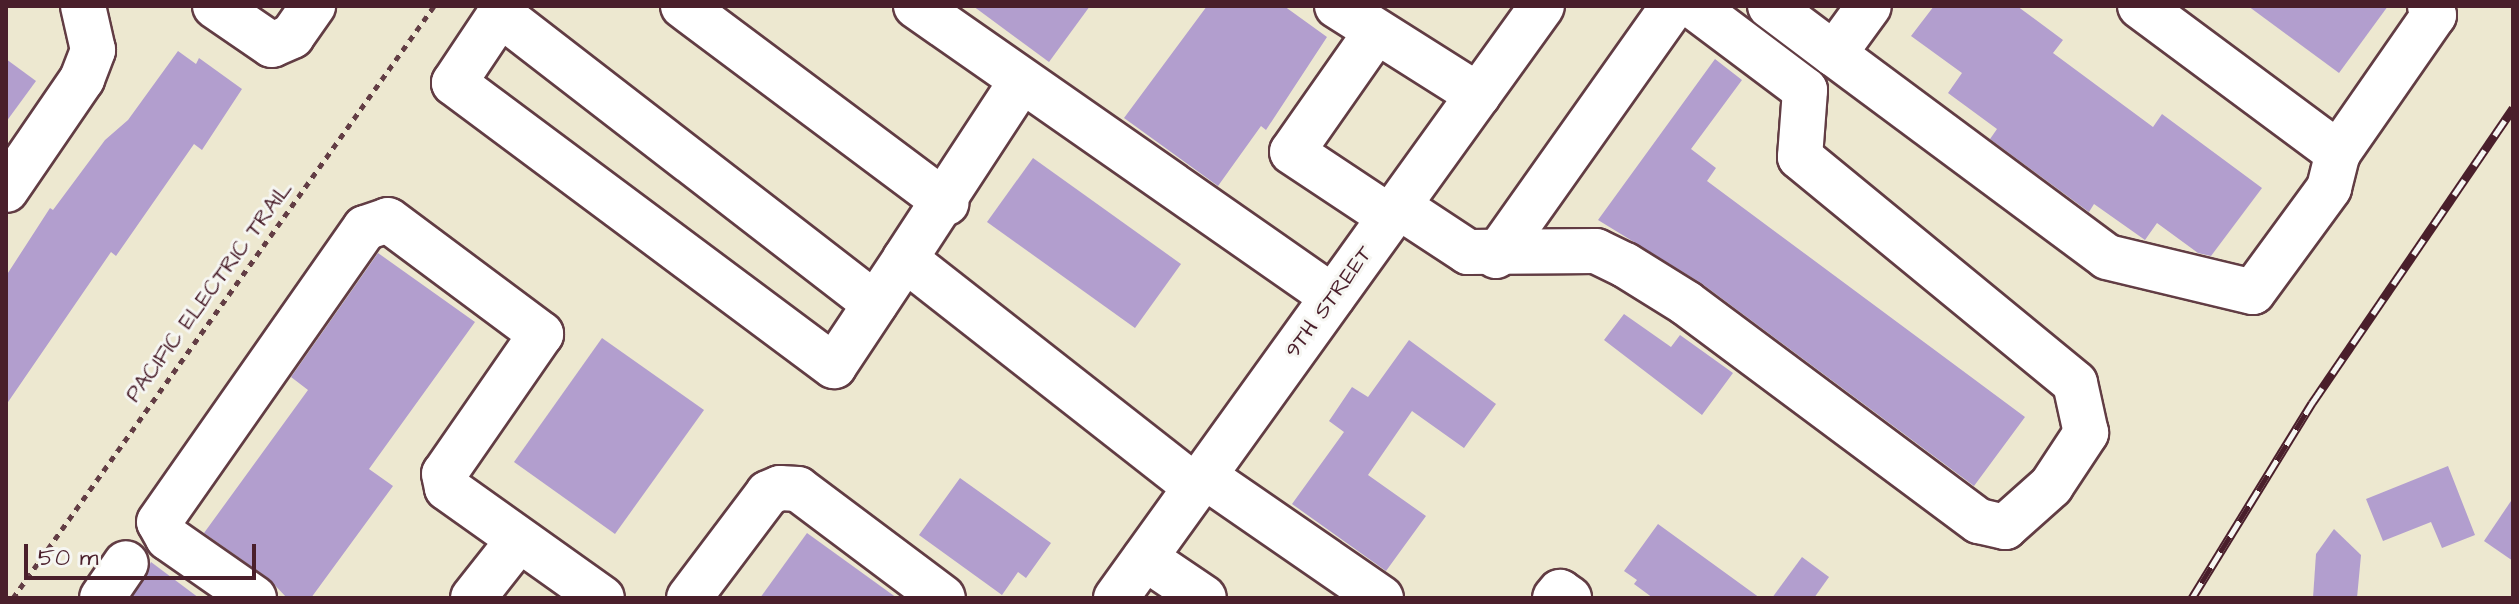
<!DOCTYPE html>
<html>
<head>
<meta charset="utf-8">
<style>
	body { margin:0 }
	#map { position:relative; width:2519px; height:604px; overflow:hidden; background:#ede8d0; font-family:"Architects Daughter",sans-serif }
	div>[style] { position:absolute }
	.building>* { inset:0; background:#b29ece }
	.path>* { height:5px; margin-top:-2.5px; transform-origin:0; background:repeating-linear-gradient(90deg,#623d44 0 6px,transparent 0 12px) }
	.roads { filter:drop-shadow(2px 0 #623d44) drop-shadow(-2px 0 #623d44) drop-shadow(0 2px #623d44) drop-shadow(0 -2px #623d44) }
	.minor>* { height:44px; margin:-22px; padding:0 22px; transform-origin:22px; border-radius:22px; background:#fff }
	.rail>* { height:9px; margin-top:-4.5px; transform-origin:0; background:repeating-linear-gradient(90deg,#f6f6f2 0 18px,#4a1f2b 0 36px); box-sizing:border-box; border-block:2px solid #4a1f2b }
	span { translate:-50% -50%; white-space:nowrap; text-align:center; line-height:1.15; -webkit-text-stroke:6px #f6f6f2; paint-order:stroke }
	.street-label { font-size:22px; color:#4a1f2b }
	.frame { position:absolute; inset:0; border:8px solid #4a1f2b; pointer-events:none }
	.scale { position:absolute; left:24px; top:544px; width:232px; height:36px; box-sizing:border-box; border:4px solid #4a1f2b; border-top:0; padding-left:10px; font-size:24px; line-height:28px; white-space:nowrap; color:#4a1f2b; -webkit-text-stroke:6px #f6f6f2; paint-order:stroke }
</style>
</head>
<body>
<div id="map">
	<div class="building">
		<div style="clip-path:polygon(973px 6px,1090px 6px,1049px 62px)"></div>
		<div style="clip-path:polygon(1207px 6px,1284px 6px,1327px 37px,1266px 130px,1261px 126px,1218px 186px,1124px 118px)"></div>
		<div style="clip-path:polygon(1934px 6px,2017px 6px,2063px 40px,2053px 53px,2153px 127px,2162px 114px,2262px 188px,2211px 256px,2198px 253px,2157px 223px,2145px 240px,2094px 204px,2089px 212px,1990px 139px,1997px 129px,1948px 93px,1962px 73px,1911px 36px)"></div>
		<div style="clip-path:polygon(2248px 6px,2388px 6px,2339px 73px)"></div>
		<div style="clip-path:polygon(178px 51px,196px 64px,199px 58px,242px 89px,202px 150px,194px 144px,116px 256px,111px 252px,6px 405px,6px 276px,50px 208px,53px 210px,105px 140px,128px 120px)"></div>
		<div style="clip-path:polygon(6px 59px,36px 81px,6px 122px)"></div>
		<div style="clip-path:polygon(1715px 59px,1742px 80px,1691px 149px,1716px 168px,1707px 181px,2025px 417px,1974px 486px,1701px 283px,1598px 220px)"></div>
		<div style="clip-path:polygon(1033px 158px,1181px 264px,1135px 328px,987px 222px)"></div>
		<div style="clip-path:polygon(378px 253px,475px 322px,369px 469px,393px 486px,311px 598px,287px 598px,268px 578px,204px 533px,308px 390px,291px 377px)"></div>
		<div style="clip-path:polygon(1624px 314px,1671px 347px,1680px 335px,1733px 373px,1702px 415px,1604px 340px)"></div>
		<div style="clip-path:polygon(602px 338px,704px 410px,615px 534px,514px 462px)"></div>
		<div style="clip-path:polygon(1409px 340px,1496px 404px,1464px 448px,1412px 411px,1368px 475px,1426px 516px,1386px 571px,1292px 504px,1344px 432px,1329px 421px,1352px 387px,1368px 397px)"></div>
		<div style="clip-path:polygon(2448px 466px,2475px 535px,2442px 548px,2431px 522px,2383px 541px,2366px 499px)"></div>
		<div style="clip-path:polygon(960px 478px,1051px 543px,1026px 578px,1018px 572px,1002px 595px,919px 535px)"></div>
		<div style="clip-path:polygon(2513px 498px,2513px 561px,2484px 541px)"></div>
		<div style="clip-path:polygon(1658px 524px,1760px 598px,1653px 598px,1634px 584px,1637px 580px,1624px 571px)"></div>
		<div style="clip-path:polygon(2334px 529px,2361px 555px,2357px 598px,2313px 598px,2316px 554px)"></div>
		<div style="clip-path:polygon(807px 533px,897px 598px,760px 598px)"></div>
		<div style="clip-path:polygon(1802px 557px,1829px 577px,1814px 598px,1772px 598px)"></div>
		<div style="clip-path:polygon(151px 562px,199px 598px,132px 598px)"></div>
	</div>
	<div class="path">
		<div style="left:13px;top:598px;width:726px;rotate:-54.58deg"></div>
	</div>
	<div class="roads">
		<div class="minor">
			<div style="left:215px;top:6px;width:69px;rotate:34.4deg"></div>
			<div style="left:272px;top:45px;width:22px;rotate:-24deg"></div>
			<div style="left:292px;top:36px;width:37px;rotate:-55deg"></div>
			<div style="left:505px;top:6px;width:9px;rotate:122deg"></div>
			<div style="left:500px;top:14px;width:474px;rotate:37.7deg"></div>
			<div style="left:683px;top:6px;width:329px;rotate:36.8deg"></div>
			<div style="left:916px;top:6px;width:508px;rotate:34.91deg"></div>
			<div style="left:1337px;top:6px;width:167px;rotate:32.3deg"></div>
			<div style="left:1770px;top:6px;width:80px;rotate:36.9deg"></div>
			<div style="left:1834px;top:54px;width:59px;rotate:-53.9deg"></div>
			<div style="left:2140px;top:6px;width:247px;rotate:36.6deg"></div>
			<div style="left:2338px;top:153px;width:168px;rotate:-55.2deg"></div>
			<div style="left:2434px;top:15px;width:10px;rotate:-114deg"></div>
			<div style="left:500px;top:14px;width:83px;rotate:123.7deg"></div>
			<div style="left:454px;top:83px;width:474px;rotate:36.7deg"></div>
			<div style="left:834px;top:366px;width:128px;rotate:-56.4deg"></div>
			<div style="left:1376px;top:32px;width:146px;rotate:125deg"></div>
			<div style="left:1292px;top:152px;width:118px;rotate:33.6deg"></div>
			<div style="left:1834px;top:54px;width:340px;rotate:36.6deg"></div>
			<div style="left:2107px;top:257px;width:150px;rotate:13.5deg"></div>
			<div style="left:2253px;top:292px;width:129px;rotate:-53.8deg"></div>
			<div style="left:2329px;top:188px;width:36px;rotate:-76deg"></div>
			<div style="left:1020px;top:83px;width:210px;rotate:123.2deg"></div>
			<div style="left:905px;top:259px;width:370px;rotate:38.1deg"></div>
			<div style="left:6px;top:190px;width:135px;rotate:-55.6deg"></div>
			<div style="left:82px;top:79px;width:31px;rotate:-69deg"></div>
			<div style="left:93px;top:50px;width:45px;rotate:-102.8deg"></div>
			<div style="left:1398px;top:206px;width:84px;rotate:33.3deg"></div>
			<div style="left:1468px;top:252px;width:128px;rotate:-0.4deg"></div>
			<div style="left:1596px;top:251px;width:32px;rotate:26deg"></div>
			<div style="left:1625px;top:265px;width:72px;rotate:31.9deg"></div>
			<div style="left:1686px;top:303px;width:365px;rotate:36.7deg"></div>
			<div style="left:1979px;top:521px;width:27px;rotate:13deg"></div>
			<div style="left:2005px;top:527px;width:62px;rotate:-41.7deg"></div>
			<div style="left:2051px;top:486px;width:64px;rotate:-56.6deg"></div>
			<div style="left:2086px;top:433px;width:51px;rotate:-102.4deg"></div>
			<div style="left:2075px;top:383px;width:356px;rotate:-140.6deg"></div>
			<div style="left:1800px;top:157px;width:67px;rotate:-85.7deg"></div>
			<div style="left:1805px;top:90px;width:140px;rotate:-143.1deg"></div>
			<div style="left:1496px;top:256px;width:306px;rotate:-54.7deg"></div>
			<div style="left:1204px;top:476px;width:215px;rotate:34.6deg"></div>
			<div style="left:1145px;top:558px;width:71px;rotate:34.1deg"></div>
			<div style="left:102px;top:598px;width:42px;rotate:-55.6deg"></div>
			<div style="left:254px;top:598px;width:105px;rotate:-145.1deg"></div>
			<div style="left:168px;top:538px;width:18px;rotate:-119deg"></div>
			<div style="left:159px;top:522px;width:359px;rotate:-55deg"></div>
			<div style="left:365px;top:228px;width:24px;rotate:-19deg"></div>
			<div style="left:388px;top:220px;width:191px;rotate:36.7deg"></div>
			<div style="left:541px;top:334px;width:170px;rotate:124.7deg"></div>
			<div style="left:444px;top:474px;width:14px;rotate:78deg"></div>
			<div style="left:447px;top:488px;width:190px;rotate:35.4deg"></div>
			<div style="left:473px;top:598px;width:73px;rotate:-51.7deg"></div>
			<div style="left:689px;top:598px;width:131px;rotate:-53deg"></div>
			<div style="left:768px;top:493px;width:13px;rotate:-23deg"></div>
			<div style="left:780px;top:488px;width:18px;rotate:3deg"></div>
			<div style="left:798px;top:489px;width:181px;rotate:36.9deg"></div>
			<div style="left:1116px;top:598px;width:729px;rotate:-54.26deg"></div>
			<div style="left:1555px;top:598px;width:8px;rotate:-50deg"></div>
			<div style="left:1560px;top:592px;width:11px;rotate:34deg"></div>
		</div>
	</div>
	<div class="rail">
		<div style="left:2192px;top:598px;width:229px;rotate:-58.4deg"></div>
		<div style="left:2312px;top:403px;width:357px;rotate:-55.7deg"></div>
	</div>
	<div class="street-label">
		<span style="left:209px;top:292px;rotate:-54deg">PACIFIC ELECTRIC TRAIL</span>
		<span style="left:1329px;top:302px;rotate:-54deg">9TH STREET</span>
	</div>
	<div class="frame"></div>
	<div class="scale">50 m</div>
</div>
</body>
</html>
